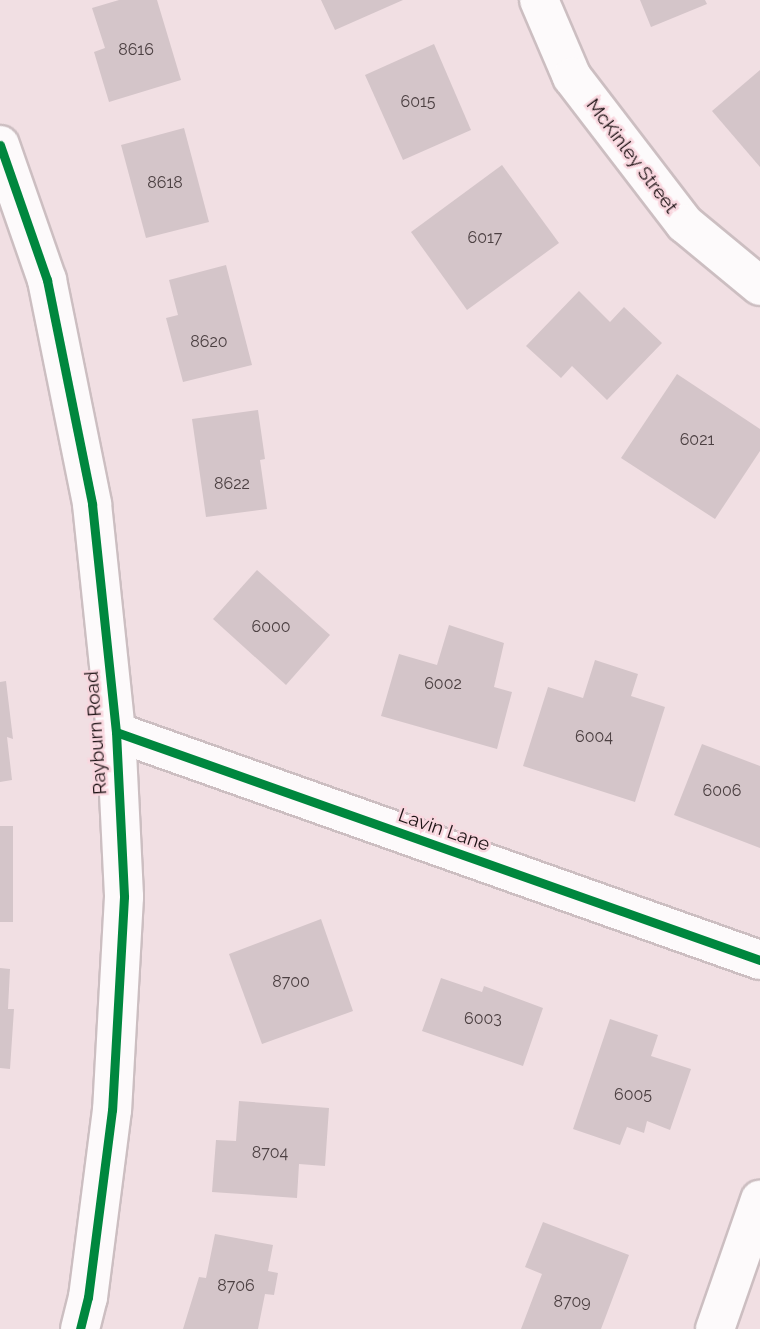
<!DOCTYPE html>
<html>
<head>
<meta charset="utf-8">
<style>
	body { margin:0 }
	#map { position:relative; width:760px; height:1329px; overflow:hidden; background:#f1dfe3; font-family:Raleway,sans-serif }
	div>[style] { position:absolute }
	.building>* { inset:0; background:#d4c5c9 }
	.roads { filter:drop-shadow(2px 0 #ccbec1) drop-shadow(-2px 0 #ccbec1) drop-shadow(0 2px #ccbec1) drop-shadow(0 -2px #ccbec1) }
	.street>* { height:38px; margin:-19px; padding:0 19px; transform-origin:19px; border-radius:19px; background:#fdfafb }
	.cycleway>* { height:9px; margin:-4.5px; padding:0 4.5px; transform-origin:4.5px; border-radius:4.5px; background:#00873e }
	span { translate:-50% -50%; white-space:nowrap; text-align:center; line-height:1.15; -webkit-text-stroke:5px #f9d7df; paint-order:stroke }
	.number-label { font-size:16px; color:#4c4042 }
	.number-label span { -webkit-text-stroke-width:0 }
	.street-label { font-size:19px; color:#1e1315 }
</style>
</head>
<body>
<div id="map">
	<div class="building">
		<div style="clip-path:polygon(119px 0,157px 0,181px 80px,109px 102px,94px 52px,105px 48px,92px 8px)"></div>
		<div style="clip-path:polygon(321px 0,403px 0,335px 30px)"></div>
		<div style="clip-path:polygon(640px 0,705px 0,707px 4px,651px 27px)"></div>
		<div style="clip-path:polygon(434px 44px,471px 130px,403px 160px,365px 75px)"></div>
		<div style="clip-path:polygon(760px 70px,760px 167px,712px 111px)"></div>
		<div style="clip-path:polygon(184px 128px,209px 222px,146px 238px,121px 145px)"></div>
		<div style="clip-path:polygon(502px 165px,559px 243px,467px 310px,411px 232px)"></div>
		<div style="clip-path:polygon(226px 265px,252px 365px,183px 382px,166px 318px,178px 315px,169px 280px)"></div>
		<div style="clip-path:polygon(579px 291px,610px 322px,624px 307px,662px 343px,607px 400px,572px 366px,561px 378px,526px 346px)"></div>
		<div style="clip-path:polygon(677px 374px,760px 429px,760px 451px,715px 519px,621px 458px)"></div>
		<div style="clip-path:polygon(258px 410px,265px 459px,260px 460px,267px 509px,206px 517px,192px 419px)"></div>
		<div style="clip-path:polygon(257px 570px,330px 635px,286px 685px,213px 619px)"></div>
		<div style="clip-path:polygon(449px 625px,504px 643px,494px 687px,512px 692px,497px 749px,381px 716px,399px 654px,437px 665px)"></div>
		<div style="clip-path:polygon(595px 660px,638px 674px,631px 696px,665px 707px,635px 802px,523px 766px,548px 687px,583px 698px)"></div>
		<div style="clip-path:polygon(6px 681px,13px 739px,7px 737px,12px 780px,0 782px,0 682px)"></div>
		<div style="clip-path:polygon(702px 744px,760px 766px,760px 848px,674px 815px)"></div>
		<div style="clip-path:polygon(0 826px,13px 826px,13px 922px,0 922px)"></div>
		<div style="clip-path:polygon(321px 919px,353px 1011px,262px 1044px,229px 954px)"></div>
		<div style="clip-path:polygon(0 968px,10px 969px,8px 1009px,14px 1009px,10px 1069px,0 1068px)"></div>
		<div style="clip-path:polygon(441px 978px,482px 992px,484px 986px,543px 1008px,523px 1066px,422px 1031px)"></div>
		<div style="clip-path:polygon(610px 1019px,658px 1035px,651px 1056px,691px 1069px,670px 1130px,647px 1121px,644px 1133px,627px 1127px,620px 1145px,573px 1129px)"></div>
		<div style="clip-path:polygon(239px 1101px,329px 1108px,325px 1166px,299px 1164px,297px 1198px,212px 1192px,216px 1140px,236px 1141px)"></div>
		<div style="clip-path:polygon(543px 1222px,629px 1255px,601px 1329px,521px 1329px,542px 1274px,525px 1267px)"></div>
		<div style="clip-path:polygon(215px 1234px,273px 1245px,268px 1271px,278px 1273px,274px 1295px,265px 1294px,258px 1329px,183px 1329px,199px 1277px,206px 1278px)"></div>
	</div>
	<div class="roads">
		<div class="street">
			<div style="left:539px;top:0;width:84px;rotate:66.8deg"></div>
			<div style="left:572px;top:77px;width:185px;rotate:52.5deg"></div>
			<div style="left:685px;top:224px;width:97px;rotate:39.6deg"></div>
			<div style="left:0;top:145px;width:143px;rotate:70.8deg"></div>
			<div style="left:47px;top:280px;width:228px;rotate:78.6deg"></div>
			<div style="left:92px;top:504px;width:229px;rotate:84deg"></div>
			<div style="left:116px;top:732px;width:165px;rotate:87.2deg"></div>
			<div style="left:124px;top:897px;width:213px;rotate:93.2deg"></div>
			<div style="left:112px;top:1110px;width:189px;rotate:97.3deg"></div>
			<div style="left:88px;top:1297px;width:33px;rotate:104deg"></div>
			<div style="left:116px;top:732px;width:683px;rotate:19.5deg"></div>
			<div style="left:715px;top:1329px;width:137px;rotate:-70.8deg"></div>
		</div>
	</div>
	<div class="cycleway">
		<div style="left:0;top:145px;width:143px;rotate:70.8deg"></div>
		<div style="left:47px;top:280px;width:228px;rotate:78.6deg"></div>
		<div style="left:92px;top:504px;width:229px;rotate:84deg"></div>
		<div style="left:116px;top:732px;width:165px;rotate:87.2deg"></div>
		<div style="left:124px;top:897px;width:213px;rotate:93.2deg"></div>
		<div style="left:112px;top:1110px;width:189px;rotate:97.3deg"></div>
		<div style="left:88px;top:1297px;width:33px;rotate:104deg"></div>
		<div style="left:116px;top:732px;width:683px;rotate:19.5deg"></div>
	</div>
	<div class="number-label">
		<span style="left:136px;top:50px">8616</span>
		<span style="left:418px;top:102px">6015</span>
		<span style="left:165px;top:183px">8618</span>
		<span style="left:485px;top:238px">6017</span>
		<span style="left:209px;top:342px">8620</span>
		<span style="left:697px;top:440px">6021</span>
		<span style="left:232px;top:484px">8622</span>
		<span style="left:271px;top:627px">6000</span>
		<span style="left:443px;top:684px">6002</span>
		<span style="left:594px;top:737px">6004</span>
		<span style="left:722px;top:791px">6006</span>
		<span style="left:291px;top:982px">8700</span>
		<span style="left:483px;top:1019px">6003</span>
		<span style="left:633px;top:1095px">6005</span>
		<span style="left:270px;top:1153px">8704</span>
		<span style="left:236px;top:1286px">8706</span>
		<span style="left:572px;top:1302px">8709</span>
	</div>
	<div class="street-label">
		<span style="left:632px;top:156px;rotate:53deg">McKinley Street</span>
		<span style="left:96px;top:733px;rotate:-94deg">Rayburn Road</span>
		<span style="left:444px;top:830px;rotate:19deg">Lavin Lane</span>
	</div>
</div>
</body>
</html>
